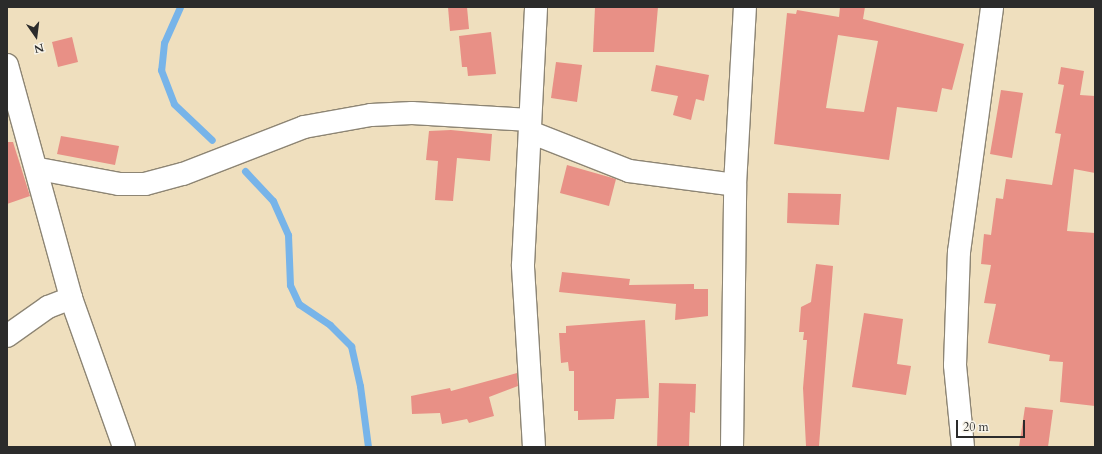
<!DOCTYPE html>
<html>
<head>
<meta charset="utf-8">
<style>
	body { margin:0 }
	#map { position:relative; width:1102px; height:454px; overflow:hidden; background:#efdfbe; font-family:Cardo,serif }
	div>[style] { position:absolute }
	.stream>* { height:7px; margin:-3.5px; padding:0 3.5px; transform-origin:3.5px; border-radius:3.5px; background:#77b4e9 }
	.building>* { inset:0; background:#e89086 }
	.roads { filter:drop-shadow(1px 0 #8d8574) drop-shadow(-1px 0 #8d8574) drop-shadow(0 1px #8d8574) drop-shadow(0 -1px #8d8574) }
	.street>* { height:22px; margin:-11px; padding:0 11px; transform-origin:11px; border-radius:11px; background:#fff }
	span { translate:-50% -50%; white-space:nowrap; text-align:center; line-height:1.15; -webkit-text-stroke:4px #f7f3e8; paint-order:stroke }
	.frame { position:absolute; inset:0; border:8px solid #2b2b2b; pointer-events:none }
	.north { position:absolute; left:16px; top:16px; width:40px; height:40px; -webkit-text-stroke:3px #f7f3e8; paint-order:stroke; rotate:166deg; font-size:11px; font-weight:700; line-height:16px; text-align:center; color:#2b2b2b }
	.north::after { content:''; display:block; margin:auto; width:14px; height:18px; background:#2b2b2b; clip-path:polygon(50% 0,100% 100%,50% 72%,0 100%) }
	.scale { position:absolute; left:956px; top:420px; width:69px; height:18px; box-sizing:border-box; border:2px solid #2b2b2b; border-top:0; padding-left:5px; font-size:12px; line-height:14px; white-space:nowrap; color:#2b2b2b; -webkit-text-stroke:3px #f7f3e8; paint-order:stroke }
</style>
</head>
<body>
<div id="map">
	<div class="stream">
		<div style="left:180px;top:7px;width:39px;rotate:114deg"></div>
		<div style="left:164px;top:43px;width:27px;rotate:96deg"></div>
		<div style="left:161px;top:70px;width:36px;rotate:69deg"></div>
		<div style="left:174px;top:104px;width:52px;rotate:43.5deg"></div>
		<div style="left:245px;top:171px;width:41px;rotate:47deg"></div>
		<div style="left:273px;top:201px;width:37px;rotate:66deg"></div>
		<div style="left:288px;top:235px;width:50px;rotate:87.7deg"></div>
		<div style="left:290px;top:285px;width:21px;rotate:65deg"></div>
		<div style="left:299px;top:304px;width:37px;rotate:34deg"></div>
		<div style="left:330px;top:325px;width:30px;rotate:45deg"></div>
		<div style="left:351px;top:346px;width:41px;rotate:77.3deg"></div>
		<div style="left:360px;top:386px;width:62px;rotate:82.5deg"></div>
	</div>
	<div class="building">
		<div style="clip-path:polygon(448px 7px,467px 7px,469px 29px,450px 31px)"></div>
		<div style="clip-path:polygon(595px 7px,658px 7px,654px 52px,593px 52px)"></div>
		<div style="clip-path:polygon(evenodd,840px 7px,865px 7px,863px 19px,964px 44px,952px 90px,942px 88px,937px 112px,897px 107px,889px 160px,774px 144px,787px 13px,796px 14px,797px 10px,839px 17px,840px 7px,838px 35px,878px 41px,864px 112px,826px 108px,838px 35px)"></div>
		<div style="clip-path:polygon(491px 32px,496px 74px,468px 76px,467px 67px,462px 67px,459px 36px)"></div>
		<div style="clip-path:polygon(72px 37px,78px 62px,58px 67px,52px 42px)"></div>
		<div style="clip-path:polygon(556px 62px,582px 65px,577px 102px,551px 98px)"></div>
		<div style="clip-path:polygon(656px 65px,709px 75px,704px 101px,696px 99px,691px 120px,673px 115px,678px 96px,651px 91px)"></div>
		<div style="clip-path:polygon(1061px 67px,1084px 71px,1080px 95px,1095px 96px,1095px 173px,1074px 169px,1067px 231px,1095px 233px,1095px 406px,1060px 402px,1063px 362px,1049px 361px,1050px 355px,988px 343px,996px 304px,984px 303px,991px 265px,981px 264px,984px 234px,991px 235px,996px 198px,1003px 199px,1006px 179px,1052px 185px,1061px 134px,1055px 133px,1064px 85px,1058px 84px)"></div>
		<div style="clip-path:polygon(1001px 90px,1023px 93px,1012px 158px,990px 154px)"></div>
		<div style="clip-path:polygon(451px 130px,492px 134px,490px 161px,457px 158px,453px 201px,435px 200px,438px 161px,426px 160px,429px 131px)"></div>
		<div style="clip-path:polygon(61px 136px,119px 146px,115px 165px,57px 154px)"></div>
		<div style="clip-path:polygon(7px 142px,13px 142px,30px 196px,7px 204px)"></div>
		<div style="clip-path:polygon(567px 165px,616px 179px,609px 206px,560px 193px)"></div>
		<div style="clip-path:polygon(788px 193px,841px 194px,839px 225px,787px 223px)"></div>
		<div style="clip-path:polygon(816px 264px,833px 266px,819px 446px,806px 446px,803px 388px,807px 340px,803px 340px,804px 332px,799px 332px,801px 307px,811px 302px)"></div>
		<div style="clip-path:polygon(562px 272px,630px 279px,629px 285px,694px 284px,694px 289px,708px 289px,708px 316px,675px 320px,676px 304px,559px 292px)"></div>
		<div style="clip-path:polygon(864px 313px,903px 319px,897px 364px,911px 366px,906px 395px,852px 387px)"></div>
		<div style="clip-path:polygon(645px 320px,649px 398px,616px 399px,614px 419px,578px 420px,578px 411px,574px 411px,574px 371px,569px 371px,568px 362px,561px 363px,559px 333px,566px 333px,566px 326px)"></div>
		<div style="clip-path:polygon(517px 373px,518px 386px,489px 397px,494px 416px,469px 423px,467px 419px,442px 424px,440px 413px,412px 414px,411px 396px,450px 388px,451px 391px)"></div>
		<div style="clip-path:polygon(659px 383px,696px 384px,695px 413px,690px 412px,689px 447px,657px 447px)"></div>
		<div style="clip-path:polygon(1025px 407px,1053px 410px,1048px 447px,1019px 447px)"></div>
	</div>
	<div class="roads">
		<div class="street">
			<div style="left:7px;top:65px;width:242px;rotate:74.6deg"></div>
			<div style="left:71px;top:298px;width:158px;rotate:70.4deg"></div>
			<div style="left:530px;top:132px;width:106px;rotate:21.5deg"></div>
			<div style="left:629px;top:171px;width:107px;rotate:7.5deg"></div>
			<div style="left:39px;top:169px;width:81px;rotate:10.6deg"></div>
			<div style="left:119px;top:184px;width:26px"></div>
			<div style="left:145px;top:184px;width:39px;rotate:-15deg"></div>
			<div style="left:183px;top:174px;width:130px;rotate:-21.2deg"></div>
			<div style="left:304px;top:127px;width:68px;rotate:-10.2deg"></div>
			<div style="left:371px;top:115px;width:41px;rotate:-2.8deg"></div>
			<div style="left:412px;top:113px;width:118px;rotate:3.4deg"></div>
			<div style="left:7px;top:336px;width:50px;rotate:-35.3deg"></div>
			<div style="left:48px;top:307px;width:25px;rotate:-21deg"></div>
			<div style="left:534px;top:447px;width:182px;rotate:-93.5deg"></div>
			<div style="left:523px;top:265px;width:258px;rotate:-87.1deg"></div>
			<div style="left:732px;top:447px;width:262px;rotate:-89.3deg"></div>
			<div style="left:735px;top:185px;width:178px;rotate:-86.8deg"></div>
			<div style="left:963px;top:447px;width:82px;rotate:-95.6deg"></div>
			<div style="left:955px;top:365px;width:113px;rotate:-88deg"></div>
			<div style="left:959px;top:252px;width:247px;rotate:-82.3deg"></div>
		</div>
	</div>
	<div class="frame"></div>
	<div class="north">N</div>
	<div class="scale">20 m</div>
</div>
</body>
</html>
